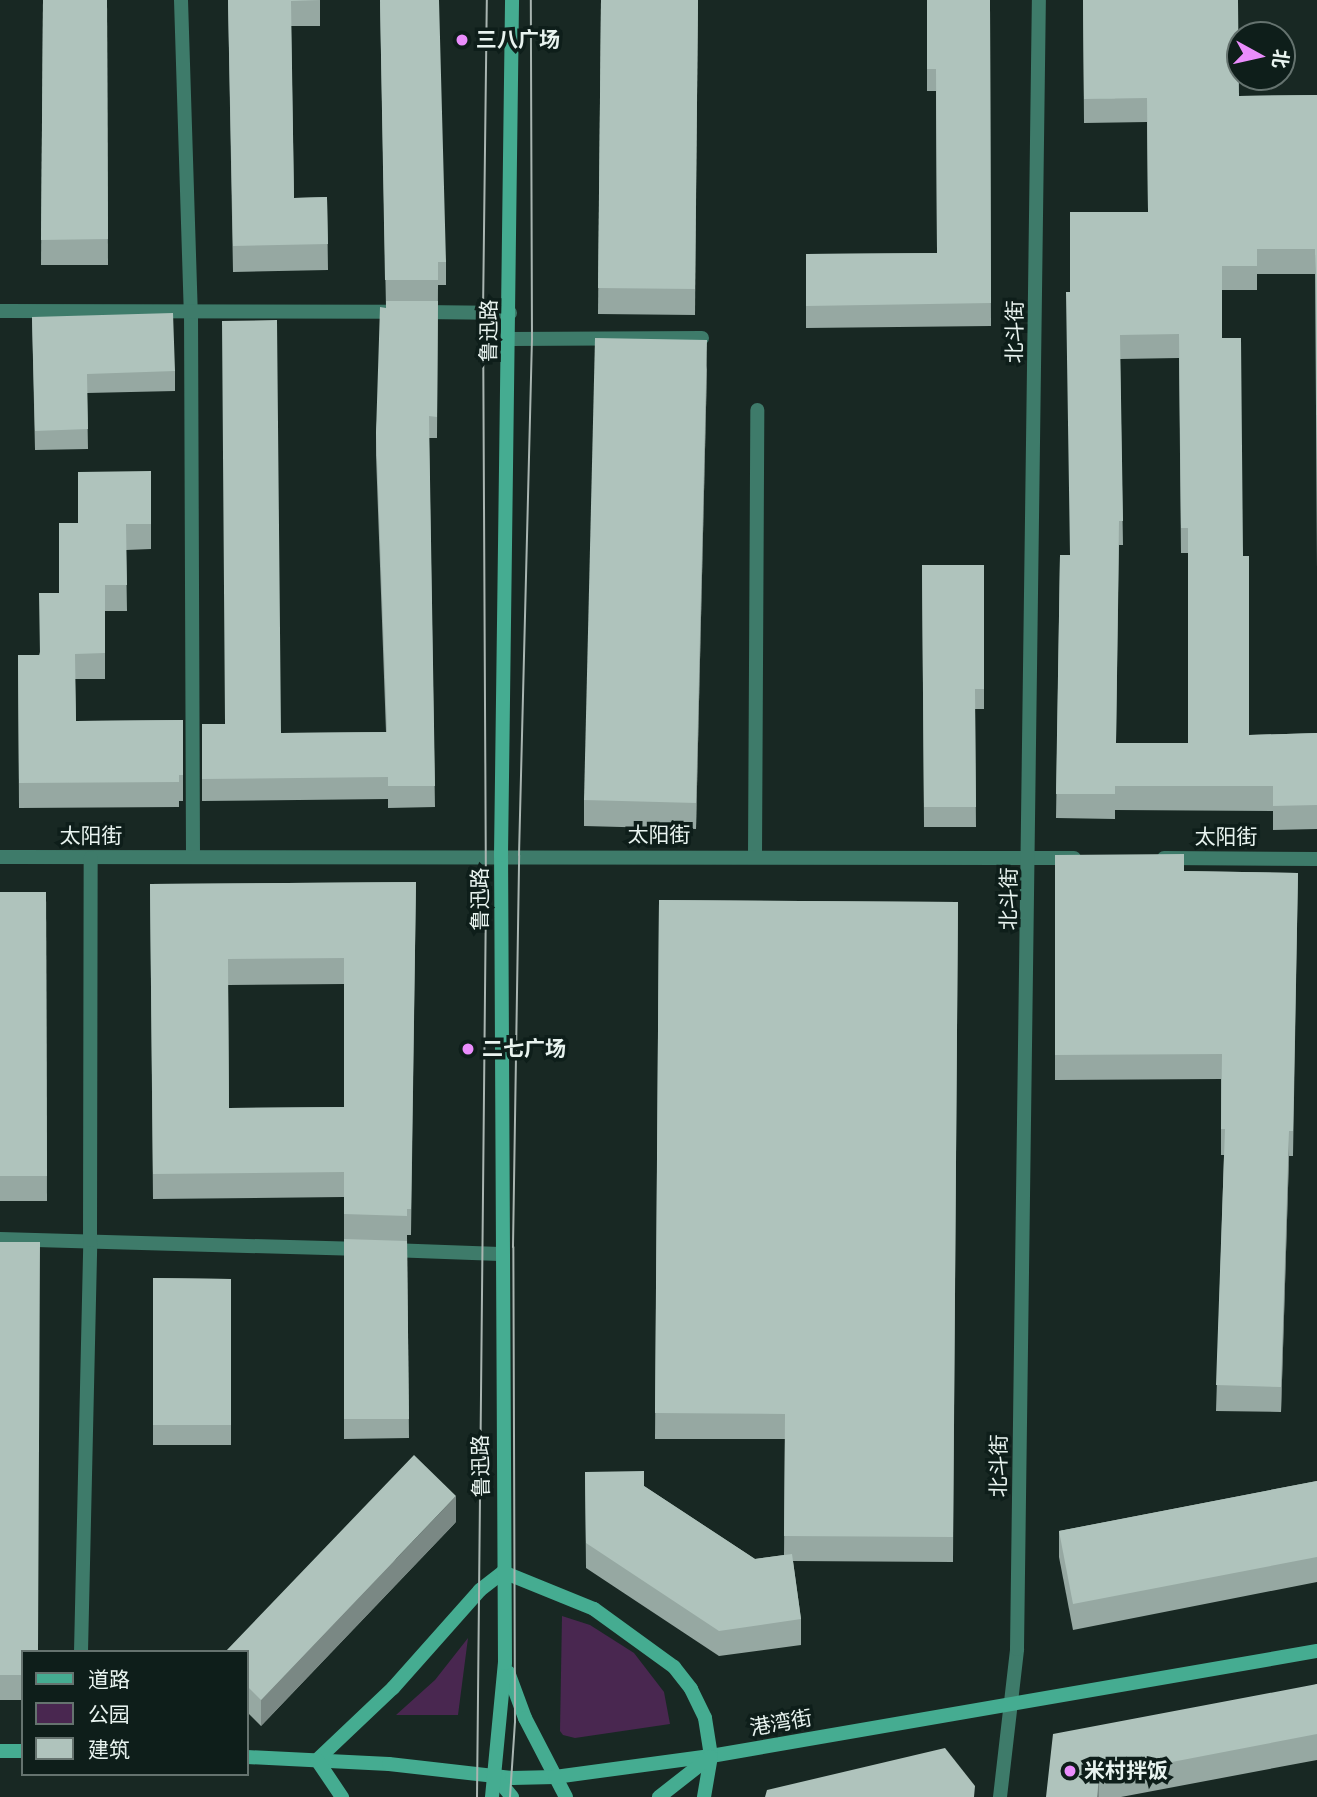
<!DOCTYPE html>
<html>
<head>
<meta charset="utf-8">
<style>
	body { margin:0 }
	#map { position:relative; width:1317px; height:1797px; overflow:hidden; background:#182823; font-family:"Nunito Sans","Noto Sans SC",sans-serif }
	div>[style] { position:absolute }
	.green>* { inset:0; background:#492750 }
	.service>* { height:14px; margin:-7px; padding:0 7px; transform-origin:7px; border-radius:7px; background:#3e7b6a }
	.minor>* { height:14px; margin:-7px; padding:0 7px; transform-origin:7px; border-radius:7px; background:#3e7b6a }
	.secondary>* { height:14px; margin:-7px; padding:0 7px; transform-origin:7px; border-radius:7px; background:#45ac91 }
	.tram>* { height:2px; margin:-1px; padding:0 1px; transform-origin:1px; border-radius:1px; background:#a9b5b1 }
	.wall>* { inset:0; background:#96a8a2 }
	.shaded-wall>* { inset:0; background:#7a8884 }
	.building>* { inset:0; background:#afc3bc }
	.dots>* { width:19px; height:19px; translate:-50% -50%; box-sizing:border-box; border:4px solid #0e1e1a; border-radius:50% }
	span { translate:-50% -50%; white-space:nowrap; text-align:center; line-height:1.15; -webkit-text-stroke:7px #0e1e1a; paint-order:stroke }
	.poi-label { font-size:21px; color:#e8f3ef; font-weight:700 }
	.left { translate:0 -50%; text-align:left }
	.street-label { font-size:21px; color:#e8f3ef }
	.legend { position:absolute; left:21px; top:1650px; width:228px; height:126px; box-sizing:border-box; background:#0e1e1a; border:2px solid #65736f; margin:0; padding:9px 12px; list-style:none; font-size:21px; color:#e8f3ef }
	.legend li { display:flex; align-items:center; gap:14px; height:35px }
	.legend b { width:35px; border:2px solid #65736f }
	.north { position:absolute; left:1226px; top:21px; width:70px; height:70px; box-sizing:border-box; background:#0e1e1a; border:2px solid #65736f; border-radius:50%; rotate:98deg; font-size:19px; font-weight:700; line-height:28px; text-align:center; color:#e8f3ef }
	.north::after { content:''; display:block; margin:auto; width:24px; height:32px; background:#ea8dfc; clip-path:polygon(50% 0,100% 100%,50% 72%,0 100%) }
</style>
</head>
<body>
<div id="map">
	<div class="green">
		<div style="clip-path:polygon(562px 1616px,590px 1625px,634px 1653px,664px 1692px,670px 1724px,575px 1738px,563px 1735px,560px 1731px)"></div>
		<div style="clip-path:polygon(468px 1638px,458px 1715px,396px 1715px,435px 1680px)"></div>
	</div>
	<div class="service">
		<div style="left:755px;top:856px;width:446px;rotate:-89.7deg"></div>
	</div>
	<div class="minor">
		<div style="left:181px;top:0;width:311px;rotate:88.2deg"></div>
		<div style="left:191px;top:311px;width:546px;rotate:89.79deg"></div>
		<div style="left:0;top:311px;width:397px;rotate:0.1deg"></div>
		<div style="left:421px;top:312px;width:89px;rotate:0.6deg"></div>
		<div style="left:510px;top:339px;width:192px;rotate:-0.3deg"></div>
		<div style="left:0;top:857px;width:1074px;rotate:0.05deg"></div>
		<div style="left:1164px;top:858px;width:153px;rotate:0.4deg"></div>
		<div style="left:0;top:1239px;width:362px;rotate:1.6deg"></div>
		<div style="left:390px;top:1250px;width:110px;rotate:2.1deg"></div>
		<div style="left:81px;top:1652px;width:412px;rotate:-88.7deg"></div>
		<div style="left:90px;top:1240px;width:382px;rotate:-89.9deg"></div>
		<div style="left:1000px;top:1797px;width:149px;rotate:-83.4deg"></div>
		<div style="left:1017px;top:1649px;width:1649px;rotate:-89.24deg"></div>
	</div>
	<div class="secondary">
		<div style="left:508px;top:1672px;width:49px;rotate:69.7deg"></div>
		<div style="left:525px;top:1718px;width:89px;rotate:62.6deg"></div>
		<div style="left:0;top:1751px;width:23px"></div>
		<div style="left:247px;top:1757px;width:142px;rotate:2.8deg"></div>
		<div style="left:389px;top:1764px;width:124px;rotate:6.5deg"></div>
		<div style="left:512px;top:1778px;width:43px;rotate:-1.3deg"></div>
		<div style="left:555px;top:1777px;width:157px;rotate:-7.7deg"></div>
		<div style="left:711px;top:1756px;width:615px;rotate:-9.83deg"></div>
		<div style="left:317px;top:1760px;width:105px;rotate:-43.5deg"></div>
		<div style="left:393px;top:1688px;width:131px;rotate:-48.4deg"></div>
		<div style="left:480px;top:1590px;width:29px;rotate:-38deg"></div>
		<div style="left:503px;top:1572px;width:98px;rotate:22.1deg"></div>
		<div style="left:594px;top:1609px;width:99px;rotate:35.9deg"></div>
		<div style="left:674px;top:1667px;width:28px;rotate:52deg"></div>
		<div style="left:691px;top:1689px;width:32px;rotate:64deg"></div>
		<div style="left:705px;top:1718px;width:38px;rotate:81deg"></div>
		<div style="left:711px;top:1756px;width:42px;rotate:99.7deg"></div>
		<div style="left:317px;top:1760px;width:45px;rotate:56deg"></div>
		<div style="left:495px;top:1776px;width:27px;rotate:51deg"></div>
		<div style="left:492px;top:1797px;width:135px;rotate:-84.5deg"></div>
		<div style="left:505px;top:1663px;width:808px;rotate:-90.28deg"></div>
		<div style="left:501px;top:855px;width:855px;rotate:-89.26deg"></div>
		<div style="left:659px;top:1797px;width:65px;rotate:-38.1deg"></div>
	</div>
	<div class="tram">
		<div style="left:477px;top:1797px;width:897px;rotate:-89.43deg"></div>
		<div style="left:486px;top:900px;width:587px;rotate:-90.29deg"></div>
		<div style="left:483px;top:313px;width:313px;rotate:-89.3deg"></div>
		<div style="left:510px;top:1797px;width:75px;rotate:-86.2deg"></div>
		<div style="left:515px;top:1722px;width:475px;rotate:-90.2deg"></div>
		<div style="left:513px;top:1247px;width:392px;rotate:-89.1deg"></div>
		<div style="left:519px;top:855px;width:516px;rotate:-88.56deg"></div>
		<div style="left:532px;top:339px;width:339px;rotate:-90.2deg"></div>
	</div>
	<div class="wall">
		<div style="clip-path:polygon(43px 0,107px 0,108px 265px,41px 265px)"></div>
		<div style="clip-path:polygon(228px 0,320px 0,320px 26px,291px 26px,294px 198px,327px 197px,328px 270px,233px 272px)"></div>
		<div style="clip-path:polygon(380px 0,446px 262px,446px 285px,438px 285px,437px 438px,429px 438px,435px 807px,388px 808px,388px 799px,202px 801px,202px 724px,281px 733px,386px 732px,376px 455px,376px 433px,386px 308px)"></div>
		<div style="clip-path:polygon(601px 0,698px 0,695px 315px,598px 314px)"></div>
		<div style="clip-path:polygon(927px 0,990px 0,991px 326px,806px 328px,806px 254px,937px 253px,936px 91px,927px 91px)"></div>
		<div style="clip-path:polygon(evenodd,1083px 0,1239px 96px,1317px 95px,1315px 274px,1257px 274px,1257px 290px,1222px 290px,1222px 338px,1243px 556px,1249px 735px,1317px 733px,1317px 829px,1273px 830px,1273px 811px,1115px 810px,1115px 819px,1056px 818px,1060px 555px,1070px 555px,1070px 292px,1148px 212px,1147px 122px,1084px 123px,1083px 0,1179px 358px,1181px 553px,1188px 553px,1188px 743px,1116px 743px,1119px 545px,1123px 545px,1120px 359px,1179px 358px)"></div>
		<div style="clip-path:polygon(32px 317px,175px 371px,175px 391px,87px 393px,88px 449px,35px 450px)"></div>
		<div style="clip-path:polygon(707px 366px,696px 829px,584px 826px,584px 800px)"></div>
		<div style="clip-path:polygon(151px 471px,151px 549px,126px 550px,127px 611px,105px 611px,105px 679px,75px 679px,76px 721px,183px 720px,183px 801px,179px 801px,179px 807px,19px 808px,18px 655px,39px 655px,59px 593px,78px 523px)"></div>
		<div style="clip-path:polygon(922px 565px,984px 565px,984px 709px,975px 709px,976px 827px,924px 827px)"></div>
		<div style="clip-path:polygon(1055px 855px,1184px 871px,1298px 873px,1293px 1156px,1289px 1156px,1281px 1412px,1216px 1411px,1224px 1155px,1221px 1155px,1221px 1079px,1055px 1080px)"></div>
		<div style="clip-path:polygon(evenodd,416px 882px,411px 1235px,407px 1235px,409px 1438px,344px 1439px,344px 1197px,153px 1199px,150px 884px,416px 882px,344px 984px,344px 1107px,229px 1108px,228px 985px,344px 984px)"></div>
		<div style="clip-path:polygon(0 892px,46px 892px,47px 1201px,0 1201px)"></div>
		<div style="clip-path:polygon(659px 900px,958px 902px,953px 1562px,793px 1561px,801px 1619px,801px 1645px,719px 1656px,586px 1568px,585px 1472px,644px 1486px,755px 1559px,784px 1555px,785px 1439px,655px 1439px)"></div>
		<div style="clip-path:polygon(0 1242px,23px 1652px,23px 1700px,0 1700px)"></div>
		<div style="clip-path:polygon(153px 1278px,231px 1279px,231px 1445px,153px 1445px)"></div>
		<div style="clip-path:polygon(1317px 1481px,1317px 1582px,1073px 1630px,1059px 1557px,1059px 1531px)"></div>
		<div style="clip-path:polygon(456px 1522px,261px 1726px,247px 1712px,247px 1652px)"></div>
		<div style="clip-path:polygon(1317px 1684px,1317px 1760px,1121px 1797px,1046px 1797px)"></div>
	</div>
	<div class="shaded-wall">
		<div style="clip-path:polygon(707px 340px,707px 366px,696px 829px,696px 803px)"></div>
		<div style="clip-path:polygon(1289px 1131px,1289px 1156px,1281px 1412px,1281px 1387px)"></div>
		<div style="clip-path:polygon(456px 1496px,456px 1522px,261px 1726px,261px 1700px)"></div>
		<div style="clip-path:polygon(1099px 1776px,1099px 1797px,1097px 1797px)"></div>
	</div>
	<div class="building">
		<div style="clip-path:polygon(43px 0,107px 0,108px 239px,41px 240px)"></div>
		<div style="clip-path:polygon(228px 0,320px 0,291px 1px,294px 198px,327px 197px,328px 244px,233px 246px)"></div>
		<div style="clip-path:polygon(380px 0,439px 0,446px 262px,438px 262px,438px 280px,385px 280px)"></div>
		<div style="clip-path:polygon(601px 0,698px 0,695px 289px,598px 288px)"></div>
		<div style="clip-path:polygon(927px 0,990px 0,991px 303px,806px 306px,806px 254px,937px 253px,936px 69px,927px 69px)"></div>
		<div style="clip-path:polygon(evenodd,1083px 0,1238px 0,1239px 96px,1317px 95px,1317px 571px,1315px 249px,1257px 249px,1257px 266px,1222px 266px,1222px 338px,1241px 338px,1243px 556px,1249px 556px,1249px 735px,1317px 733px,1317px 805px,1273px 806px,1273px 786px,1115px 786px,1115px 794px,1056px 794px,1060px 555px,1070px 555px,1066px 292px,1070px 292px,1070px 212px,1148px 212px,1147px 98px,1084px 99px,1083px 0,1179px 334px,1181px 528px,1188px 528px,1188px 743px,1116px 743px,1119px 521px,1123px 521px,1120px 335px,1179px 334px)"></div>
		<div style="clip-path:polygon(386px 301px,438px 301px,437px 417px,429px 416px,435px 786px,388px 786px,388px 777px,202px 779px,202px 724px,225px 724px,222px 321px,277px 320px,281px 733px,387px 732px,376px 433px,380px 307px,386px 308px)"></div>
		<div style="clip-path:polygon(173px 313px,175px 371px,87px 374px,88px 429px,35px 431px,32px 317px)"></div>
		<div style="clip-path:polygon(595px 338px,707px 340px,696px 803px,584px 800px)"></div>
		<div style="clip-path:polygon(151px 471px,151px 524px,126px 524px,127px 585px,105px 585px,105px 653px,75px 654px,76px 721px,183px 720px,183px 775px,179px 775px,179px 782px,19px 783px,18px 655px,40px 655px,39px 593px,59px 593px,59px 523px,78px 523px,78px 472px)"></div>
		<div style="clip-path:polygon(922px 565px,984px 565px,984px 689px,975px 689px,976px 807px,924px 807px)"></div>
		<div style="clip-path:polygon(1184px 854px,1184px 871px,1298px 873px,1293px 1131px,1289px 1131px,1281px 1387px,1216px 1385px,1225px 1129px,1221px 1129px,1222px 1054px,1055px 1055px,1055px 855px)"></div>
		<div style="clip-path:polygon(evenodd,416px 882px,411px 1209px,407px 1209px,407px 1216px,344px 1214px,344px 1172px,153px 1174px,150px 884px,416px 882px,344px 958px,344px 1107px,229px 1108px,228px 959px,344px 958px)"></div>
		<div style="clip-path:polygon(0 892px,46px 892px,47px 1176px,0 1176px)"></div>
		<div style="clip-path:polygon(659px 900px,958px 902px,953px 1537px,784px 1536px,785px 1414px,655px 1413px)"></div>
		<div style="clip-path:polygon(344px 1239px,407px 1241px,409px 1419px,344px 1419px)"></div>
		<div style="clip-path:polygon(0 1242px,40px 1242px,38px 1652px,23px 1652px,23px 1675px,0 1675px)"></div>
		<div style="clip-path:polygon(153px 1278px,231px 1279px,231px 1425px,153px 1425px)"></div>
		<div style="clip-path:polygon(414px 1455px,456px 1496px,261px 1700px,247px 1686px,247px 1652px,225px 1652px)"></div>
		<div style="clip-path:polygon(644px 1471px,644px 1486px,755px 1559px,792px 1554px,801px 1619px,719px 1631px,586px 1543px,585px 1472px)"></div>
		<div style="clip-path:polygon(1317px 1481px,1317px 1557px,1073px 1604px,1059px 1531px)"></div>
		<div style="clip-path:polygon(1317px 1684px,1317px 1734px,1099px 1776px,1097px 1797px,1046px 1797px,1053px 1734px)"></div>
		<div style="clip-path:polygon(945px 1748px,975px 1786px,974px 1797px,765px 1797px,767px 1790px)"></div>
	</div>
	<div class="dots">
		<div style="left:462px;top:40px;background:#ea8dfc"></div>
		<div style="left:468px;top:1049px;background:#ea8dfc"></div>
		<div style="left:1070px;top:1771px;background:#ea8dfc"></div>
	</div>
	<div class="poi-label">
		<span class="left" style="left:476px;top:40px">三八广场</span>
		<span class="left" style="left:482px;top:1049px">二七广场</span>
		<span class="left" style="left:1084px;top:1771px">米村拌饭</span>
	</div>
	<div class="street-label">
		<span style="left:489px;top:331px;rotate:-89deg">鲁迅路</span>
		<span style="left:1015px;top:332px;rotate:-89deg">北斗街</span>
		<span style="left:659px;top:835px">太阳街</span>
		<span style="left:91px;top:836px">太阳街</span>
		<span style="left:1226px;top:837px">太阳街</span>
		<span style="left:480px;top:899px;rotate:-90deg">鲁迅路</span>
		<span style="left:1009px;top:899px;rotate:-89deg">北斗街</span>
		<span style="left:481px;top:1466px;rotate:-91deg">鲁迅路</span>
		<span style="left:999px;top:1466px;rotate:-89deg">北斗街</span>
		<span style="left:781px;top:1723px;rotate:-10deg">港湾街</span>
	</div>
	<ul class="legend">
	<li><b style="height:9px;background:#45ac91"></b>道路</li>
	<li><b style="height:19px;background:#492750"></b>公园</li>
	<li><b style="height:19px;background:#afc3bc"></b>建筑</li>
	</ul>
	<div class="north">北</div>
</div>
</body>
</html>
